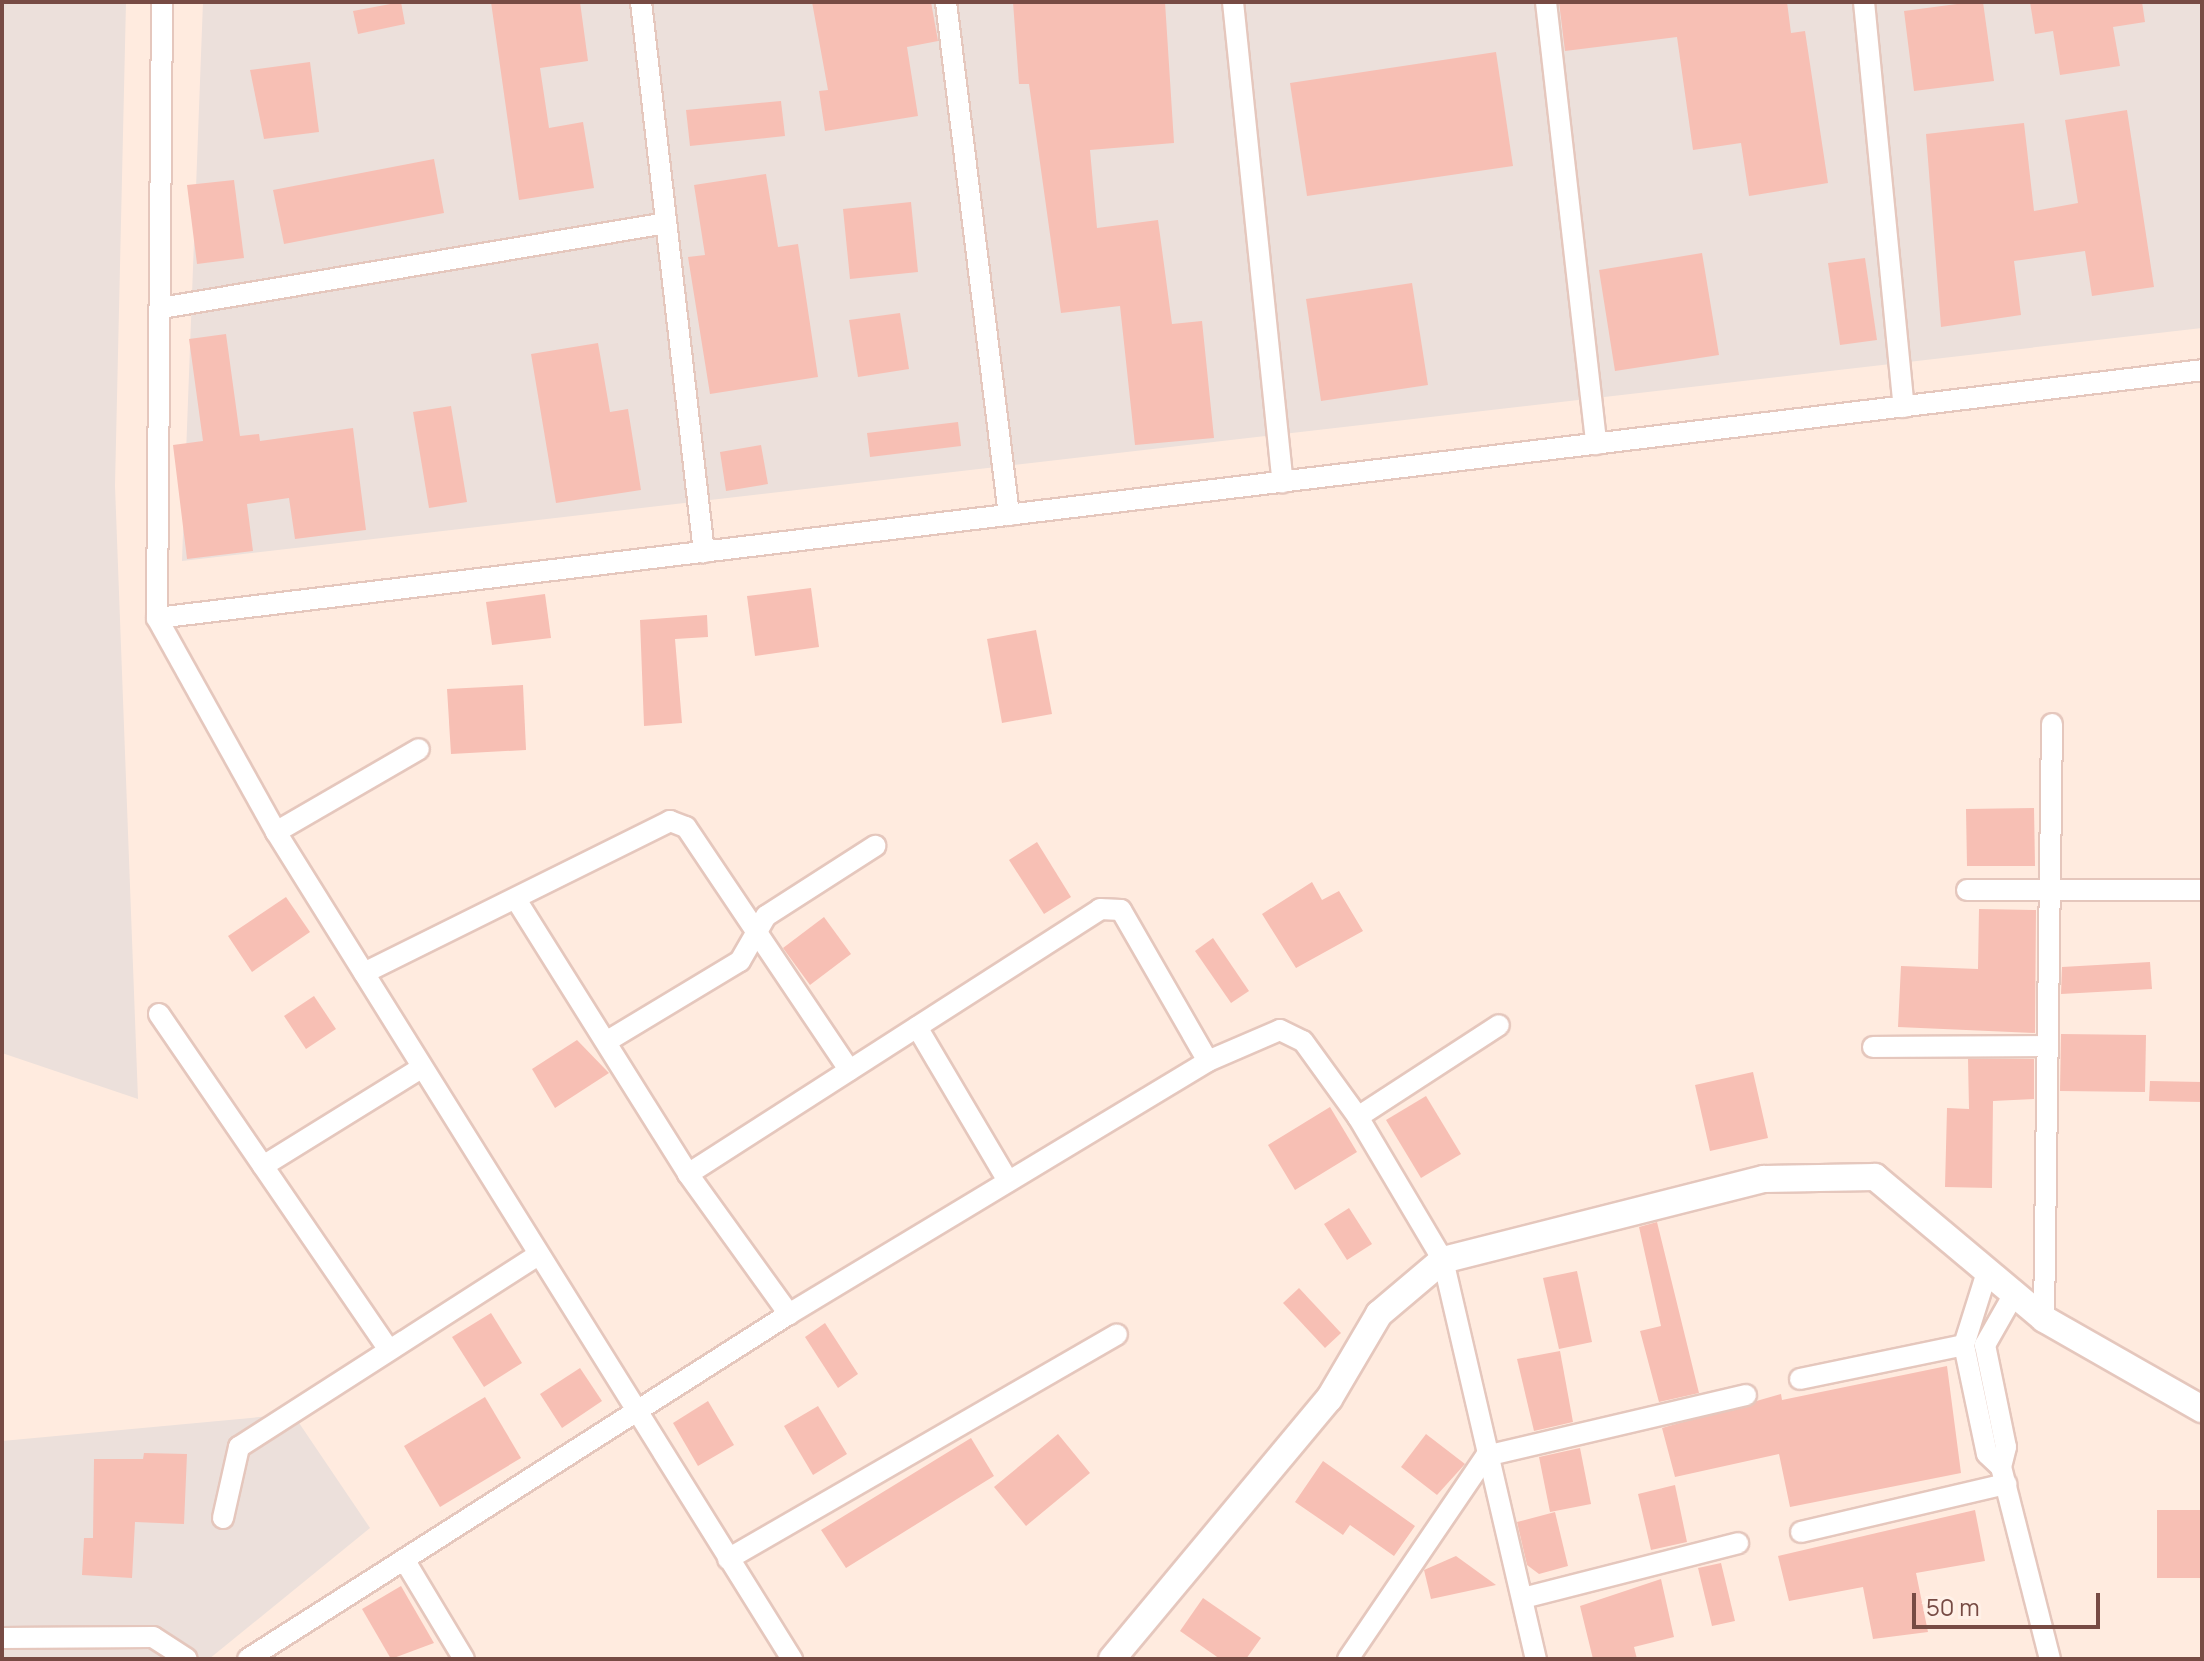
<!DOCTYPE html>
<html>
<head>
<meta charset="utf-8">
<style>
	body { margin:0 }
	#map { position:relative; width:2204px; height:1661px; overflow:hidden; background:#ffebdf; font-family:Manrope,sans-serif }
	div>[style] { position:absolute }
	.industrial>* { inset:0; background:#ece0db }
	.building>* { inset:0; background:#f7bfb4 }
	.roads { filter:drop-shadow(2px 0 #e5c7bd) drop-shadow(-2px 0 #e5c7bd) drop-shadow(0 2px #e5c7bd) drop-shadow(0 -2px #e5c7bd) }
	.minor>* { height:20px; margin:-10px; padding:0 10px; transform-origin:10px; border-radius:10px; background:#fff }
	.tertiary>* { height:26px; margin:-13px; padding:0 13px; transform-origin:13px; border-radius:13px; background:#fff }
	span { translate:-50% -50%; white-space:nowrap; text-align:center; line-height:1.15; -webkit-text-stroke:7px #fff0e7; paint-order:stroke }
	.frame { position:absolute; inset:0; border:4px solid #774b44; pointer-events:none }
	.scale { position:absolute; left:1912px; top:1593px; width:188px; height:36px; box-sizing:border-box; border:4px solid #774b44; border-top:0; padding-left:10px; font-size:24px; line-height:28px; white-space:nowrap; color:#774b44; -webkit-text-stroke:6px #fff0e7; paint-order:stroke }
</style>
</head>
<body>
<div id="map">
	<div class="industrial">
		<div style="clip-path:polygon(2px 2px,126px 2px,115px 486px,138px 1099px,2px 1053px)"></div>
		<div style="clip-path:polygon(203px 2px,2202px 2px,2202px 328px,182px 561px)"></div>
		<div style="clip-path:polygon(293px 1414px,370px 1528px,209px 1659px,2px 1659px,2px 1441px)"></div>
	</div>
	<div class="building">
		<div style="clip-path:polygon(401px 2px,405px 24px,358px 34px,353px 11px)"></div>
		<div style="clip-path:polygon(491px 2px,580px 2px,588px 61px,540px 68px,549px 128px,583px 122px,594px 188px,519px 200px)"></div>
		<div style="clip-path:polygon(812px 2px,931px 2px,938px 41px,907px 47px,918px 116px,825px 131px,819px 91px,828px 90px)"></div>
		<div style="clip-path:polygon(1013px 2px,1165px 2px,1174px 143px,1090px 150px,1097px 228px,1158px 220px,1172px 324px,1202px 321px,1214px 438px,1135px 445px,1120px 306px,1061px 313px,1029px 84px,1019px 84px)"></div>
		<div style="clip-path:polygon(1559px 2px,1787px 2px,1791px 33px,1805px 31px,1828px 183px,1749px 196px,1741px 143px,1693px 150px,1677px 37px,1565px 51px)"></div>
		<div style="clip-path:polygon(1972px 2px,1983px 2px,1994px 81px,1914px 91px,1904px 11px)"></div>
		<div style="clip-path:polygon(2030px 2px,2142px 2px,2145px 22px,2113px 27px,2120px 66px,2060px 75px,2053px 31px,2035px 34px)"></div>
		<div style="clip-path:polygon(1496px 52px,1513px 166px,1307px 196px,1290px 83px)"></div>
		<div style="clip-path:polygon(310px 62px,319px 132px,264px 139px,250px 70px)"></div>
		<div style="clip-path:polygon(781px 101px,785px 136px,690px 146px,686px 110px)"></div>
		<div style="clip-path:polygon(2127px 110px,2154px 287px,2092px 296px,2085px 251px,2014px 261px,2021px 315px,1941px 327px,1926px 134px,2024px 123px,2034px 211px,2078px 203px,2065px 120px)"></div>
		<div style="clip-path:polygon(434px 159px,444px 213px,284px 244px,273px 190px)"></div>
		<div style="clip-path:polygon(766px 174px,778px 247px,798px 244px,818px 377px,710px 394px,688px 257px,705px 255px,694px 185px)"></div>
		<div style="clip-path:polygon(234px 180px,244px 258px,197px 264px,187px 185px)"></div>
		<div style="clip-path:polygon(911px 202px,918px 272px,850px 279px,843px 209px)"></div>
		<div style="clip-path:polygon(1702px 253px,1719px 355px,1615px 371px,1599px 270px)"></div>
		<div style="clip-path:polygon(1865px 258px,1877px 340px,1840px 345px,1828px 263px)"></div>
		<div style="clip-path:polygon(1412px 283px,1428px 385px,1321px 401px,1306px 299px)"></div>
		<div style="clip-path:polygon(900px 313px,909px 369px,858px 377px,849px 320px)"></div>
		<div style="clip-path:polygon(226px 334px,240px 436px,259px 434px,260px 441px,353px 428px,366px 530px,295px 539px,289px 498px,247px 504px,253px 551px,187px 559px,173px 445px,203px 441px,189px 339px)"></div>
		<div style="clip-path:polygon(598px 343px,610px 412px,628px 409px,641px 490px,556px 503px,531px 354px)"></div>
		<div style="clip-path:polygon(451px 406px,467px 502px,429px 508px,413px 412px)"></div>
		<div style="clip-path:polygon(958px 422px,961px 446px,870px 457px,867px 433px)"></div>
		<div style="clip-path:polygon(761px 445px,768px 484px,726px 491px,720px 452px)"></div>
		<div style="clip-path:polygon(811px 588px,819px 647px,755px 656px,747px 596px)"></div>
		<div style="clip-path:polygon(545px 594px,551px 638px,492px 645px,486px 602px)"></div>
		<div style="clip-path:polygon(707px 615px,708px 637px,675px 639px,682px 723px,644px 726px,640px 620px)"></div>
		<div style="clip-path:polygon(1036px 630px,1052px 714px,1002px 723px,987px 639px)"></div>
		<div style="clip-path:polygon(523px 685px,526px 750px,451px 754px,447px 689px)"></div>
		<div style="clip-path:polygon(2034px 808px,2035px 866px,1967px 866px,1966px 809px)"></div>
		<div style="clip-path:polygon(1037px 842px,1071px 897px,1044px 914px,1009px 860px)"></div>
		<div style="clip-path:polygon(1312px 882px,1322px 900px,1339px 891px,1363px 931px,1296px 968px,1262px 914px)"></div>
		<div style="clip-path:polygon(286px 897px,310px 932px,252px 972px,228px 936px)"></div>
		<div style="clip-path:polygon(1979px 909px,2036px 910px,2035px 1033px,1898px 1027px,1901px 966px,1978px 969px)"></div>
		<div style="clip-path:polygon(824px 917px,851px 954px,810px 985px,783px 948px)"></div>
		<div style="clip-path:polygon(1213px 938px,1249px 991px,1231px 1003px,1195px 951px)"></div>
		<div style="clip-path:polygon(2150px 962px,2152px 989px,2061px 994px,2062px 967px)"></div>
		<div style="clip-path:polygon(314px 996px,336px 1029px,306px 1049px,284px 1016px)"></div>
		<div style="clip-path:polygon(2061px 1034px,2146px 1035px,2145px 1092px,2060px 1091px)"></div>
		<div style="clip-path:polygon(577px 1040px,609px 1073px,555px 1108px,532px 1069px)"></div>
		<div style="clip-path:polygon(1968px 1059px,2034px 1059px,2034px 1099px,1993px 1101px,1992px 1188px,1945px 1187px,1947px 1108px,1969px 1109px)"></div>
		<div style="clip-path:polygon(1753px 1072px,1768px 1138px,1710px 1151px,1695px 1085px)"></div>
		<div style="clip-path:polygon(2150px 1081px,2202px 1082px,2202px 1102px,2149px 1101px)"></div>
		<div style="clip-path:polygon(1426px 1096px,1461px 1154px,1421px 1178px,1386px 1120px)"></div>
		<div style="clip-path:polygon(1330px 1107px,1357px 1152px,1295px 1190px,1268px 1145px)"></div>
		<div style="clip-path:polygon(1349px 1208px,1372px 1244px,1347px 1260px,1324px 1224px)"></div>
		<div style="clip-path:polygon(1657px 1222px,1699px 1393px,1659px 1402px,1640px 1331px,1661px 1326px,1639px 1227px)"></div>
		<div style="clip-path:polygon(1577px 1271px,1592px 1342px,1559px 1349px,1543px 1278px)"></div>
		<div style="clip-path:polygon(1299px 1288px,1341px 1333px,1325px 1348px,1283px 1303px)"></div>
		<div style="clip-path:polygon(491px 1313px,522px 1363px,484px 1387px,452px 1337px)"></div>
		<div style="clip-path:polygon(825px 1323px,858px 1374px,838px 1388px,805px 1337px)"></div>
		<div style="clip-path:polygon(1560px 1351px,1573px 1422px,1534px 1431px,1517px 1359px)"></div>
		<div style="clip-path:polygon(1947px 1366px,1961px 1473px,1790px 1507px,1779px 1454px,1675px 1477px,1662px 1428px,1781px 1394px,1782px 1400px)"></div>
		<div style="clip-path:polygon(580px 1368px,602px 1401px,562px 1428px,540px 1394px)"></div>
		<div style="clip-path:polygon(485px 1397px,521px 1458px,440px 1507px,404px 1446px)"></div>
		<div style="clip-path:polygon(708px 1401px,734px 1445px,698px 1466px,673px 1423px)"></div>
		<div style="clip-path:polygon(818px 1406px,847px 1454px,813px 1475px,784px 1426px)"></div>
		<div style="clip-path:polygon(1058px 1434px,1090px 1473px,1026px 1526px,994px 1487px)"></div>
		<div style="clip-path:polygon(1426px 1434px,1465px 1464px,1437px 1495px,1401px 1467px)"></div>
		<div style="clip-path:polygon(971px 1438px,994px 1476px,846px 1568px,821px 1530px)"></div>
		<div style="clip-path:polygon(1580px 1448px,1591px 1504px,1550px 1512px,1539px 1457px)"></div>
		<div style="clip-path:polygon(144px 1453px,187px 1454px,184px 1524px,135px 1522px,132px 1578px,82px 1575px,84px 1538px,93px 1538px,94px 1459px,143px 1459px)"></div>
		<div style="clip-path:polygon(1323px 1461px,1415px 1526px,1394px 1556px,1350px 1525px,1343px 1535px,1295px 1502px)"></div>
		<div style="clip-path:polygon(1675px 1485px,1687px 1542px,1651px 1550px,1638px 1494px)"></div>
		<div style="clip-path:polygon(1975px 1510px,1985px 1561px,1916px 1573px,1928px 1632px,1873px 1639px,1863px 1587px,1789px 1601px,1778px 1556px)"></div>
		<div style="clip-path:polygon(2157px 1510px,2202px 1510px,2202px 1578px,2157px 1578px)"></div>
		<div style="clip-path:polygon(1555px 1512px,1568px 1566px,1539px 1574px,1527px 1565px,1517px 1522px)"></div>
		<div style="clip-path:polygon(1456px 1556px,1496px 1585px,1431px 1599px,1424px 1570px)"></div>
		<div style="clip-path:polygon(1721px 1563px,1735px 1621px,1712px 1626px,1698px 1568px)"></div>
		<div style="clip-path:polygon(1661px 1579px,1674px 1637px,1634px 1647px,1637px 1659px,1593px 1659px,1580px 1606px)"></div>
		<div style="clip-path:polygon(401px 1586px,434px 1643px,391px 1659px,362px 1609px)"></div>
		<div style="clip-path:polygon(1203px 1598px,1261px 1638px,1246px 1659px,1220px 1659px,1180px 1631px)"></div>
	</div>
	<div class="roads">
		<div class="minor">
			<div style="left:162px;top:2px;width:616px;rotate:90.47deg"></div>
			<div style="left:157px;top:618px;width:245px;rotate:60.9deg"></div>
			<div style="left:276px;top:832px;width:975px;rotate:58.04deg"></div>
			<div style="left:641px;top:2px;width:554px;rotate:83.47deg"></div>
			<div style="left:946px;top:2px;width:517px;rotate:83deg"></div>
			<div style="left:1233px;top:2px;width:483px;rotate:84.1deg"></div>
			<div style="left:1546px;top:2px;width:445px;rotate:83.5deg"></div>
			<div style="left:1864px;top:2px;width:407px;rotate:84.4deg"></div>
			<div style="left:161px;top:308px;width:512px;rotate:-9.55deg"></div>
			<div style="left:157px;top:618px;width:2060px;rotate:-6.91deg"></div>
			<div style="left:276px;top:832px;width:165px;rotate:-30.1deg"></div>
			<div style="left:1967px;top:890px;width:235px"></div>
			<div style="left:517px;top:901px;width:322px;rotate:57.9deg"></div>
			<div style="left:688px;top:1174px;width:173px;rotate:54.2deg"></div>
			<div style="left:364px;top:973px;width:342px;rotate:-26.4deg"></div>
			<div style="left:670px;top:821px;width:17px;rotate:21deg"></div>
			<div style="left:686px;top:827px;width:293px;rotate:56.1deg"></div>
			<div style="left:159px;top:1014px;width:407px;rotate:55.6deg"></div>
			<div style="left:917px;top:1027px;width:179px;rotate:59.4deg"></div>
			<div style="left:609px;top:1040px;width:153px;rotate:-31.1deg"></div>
			<div style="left:740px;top:961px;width:52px;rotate:-60deg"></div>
			<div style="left:766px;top:916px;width:130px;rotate:-32.7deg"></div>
			<div style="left:1873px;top:1047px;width:174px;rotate:-0.3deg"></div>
			<div style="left:1358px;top:1117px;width:168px;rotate:-33.1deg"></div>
			<div style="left:263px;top:1166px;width:186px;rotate:-31.8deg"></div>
			<div style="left:688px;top:1174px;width:490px;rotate:-32.7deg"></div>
			<div style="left:1100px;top:909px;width:21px;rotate:3deg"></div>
			<div style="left:1121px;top:910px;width:174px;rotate:60.1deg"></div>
			<div style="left:1987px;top:1272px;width:77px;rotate:107.5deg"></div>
			<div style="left:1964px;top:1345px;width:111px;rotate:78.1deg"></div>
			<div style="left:1987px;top:1454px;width:19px;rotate:43deg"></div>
			<div style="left:2014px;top:1294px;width:59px;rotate:119.6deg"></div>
			<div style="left:1985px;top:1345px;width:104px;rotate:78.4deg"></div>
			<div style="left:2006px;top:1447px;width:21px;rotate:104deg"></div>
			<div style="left:2001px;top:1467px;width:198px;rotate:75.7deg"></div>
			<div style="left:2044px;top:1319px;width:595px;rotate:-89.23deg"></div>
			<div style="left:1800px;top:1379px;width:167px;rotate:-11.7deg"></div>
			<div style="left:223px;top:1518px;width:73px;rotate:-77.3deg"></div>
			<div style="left:239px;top:1447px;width:354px;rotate:-32.7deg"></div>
			<div style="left:1801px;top:1532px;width:211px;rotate:-13.2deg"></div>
			<div style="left:728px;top:1559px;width:449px;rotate:-30deg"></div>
			<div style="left:405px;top:1561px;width:114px;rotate:59deg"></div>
			<div style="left:1523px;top:1598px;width:222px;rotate:-14.3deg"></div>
			<div style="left:2px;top:1638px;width:151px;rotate:-0.4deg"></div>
			<div style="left:153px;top:1637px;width:40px;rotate:32.9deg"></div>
			<div style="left:248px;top:1659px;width:642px;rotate:-32.53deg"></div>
			<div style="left:789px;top:1314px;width:489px;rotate:-31.1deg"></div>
			<div style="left:1208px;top:1061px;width:78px;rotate:-23.3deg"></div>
			<div style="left:1280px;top:1030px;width:25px;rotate:26deg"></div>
			<div style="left:1303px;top:1041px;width:94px;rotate:54.1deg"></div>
			<div style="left:1358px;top:1117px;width:166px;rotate:59.3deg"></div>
			<div style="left:1443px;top:1260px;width:410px;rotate:76.9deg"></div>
			<div style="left:1348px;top:1659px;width:245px;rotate:-55.8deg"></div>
			<div style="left:1486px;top:1456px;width:267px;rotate:-13.2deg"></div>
		</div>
		<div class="tertiary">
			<div style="left:1112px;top:1659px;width:339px;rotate:-50.2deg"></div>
			<div style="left:1329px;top:1399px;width:99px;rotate:-59.5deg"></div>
			<div style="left:1379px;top:1314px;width:84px;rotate:-40.2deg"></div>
			<div style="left:1443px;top:1260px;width:331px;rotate:-14.2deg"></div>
			<div style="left:1764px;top:1179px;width:111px;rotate:-1deg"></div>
			<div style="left:1875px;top:1177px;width:221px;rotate:40deg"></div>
			<div style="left:2044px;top:1319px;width:182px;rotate:29.7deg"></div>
		</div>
	</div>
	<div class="frame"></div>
	<div class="scale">50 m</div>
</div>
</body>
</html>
